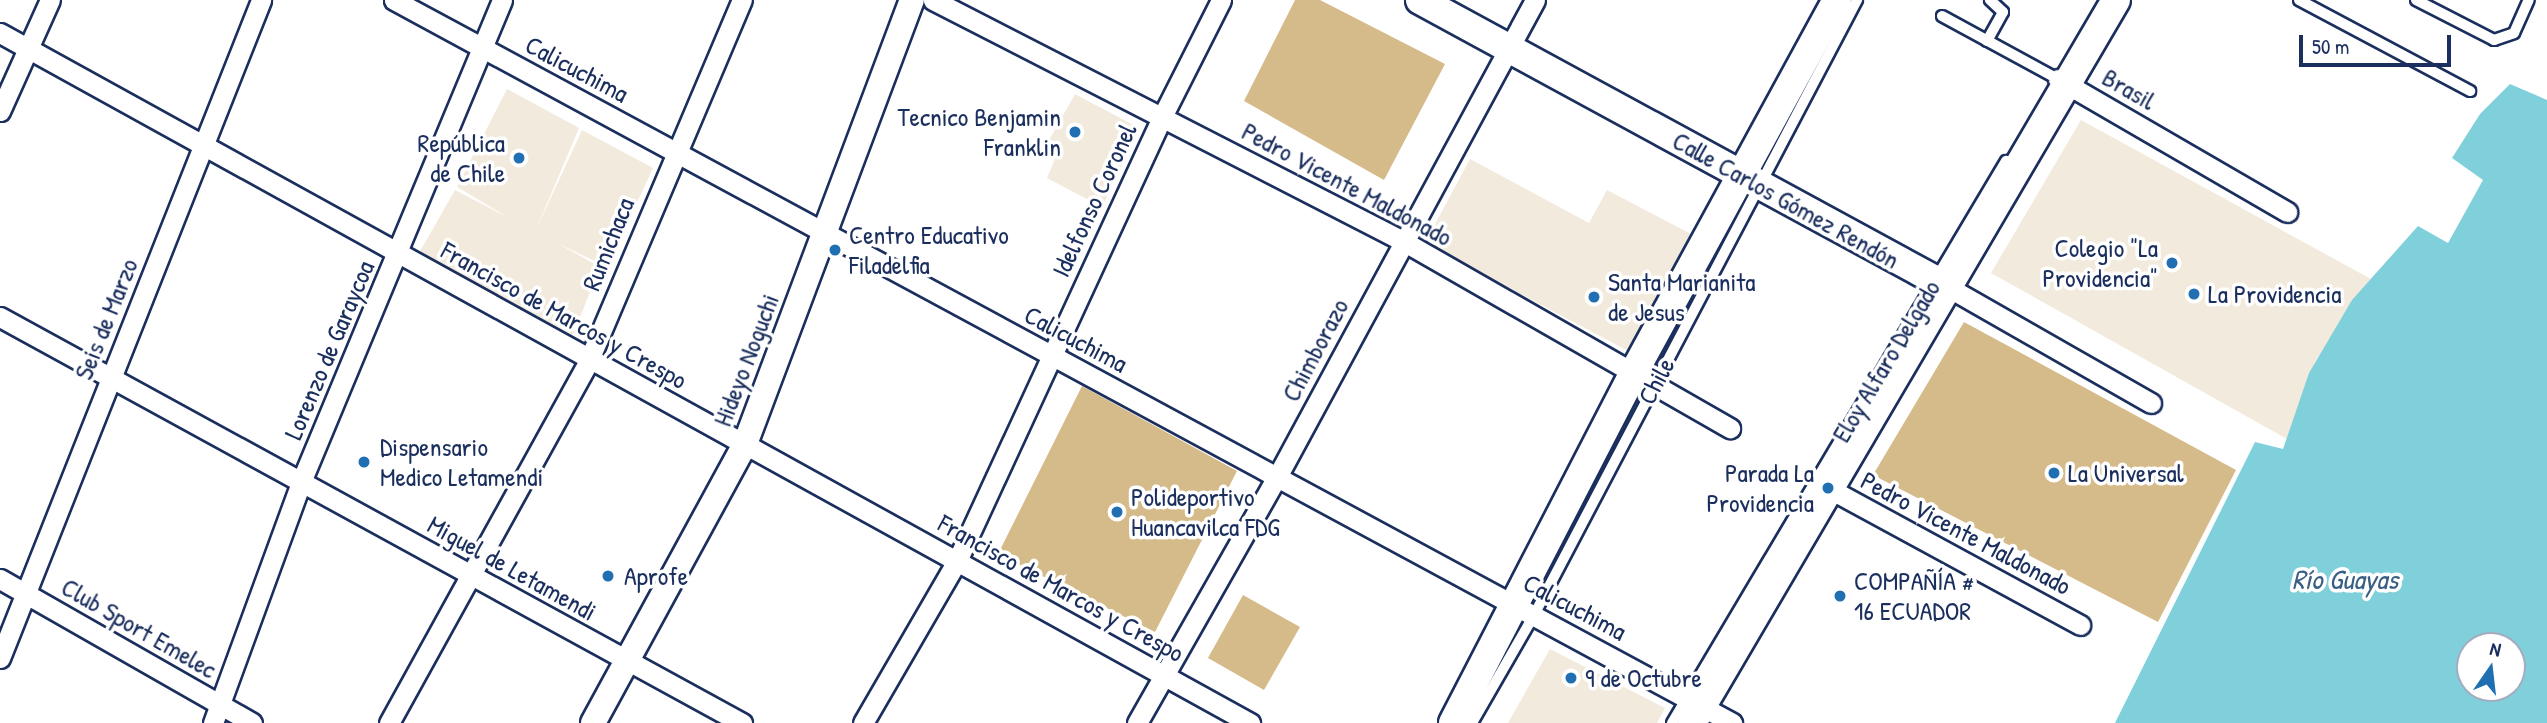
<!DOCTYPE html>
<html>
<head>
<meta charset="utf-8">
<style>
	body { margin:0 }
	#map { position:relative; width:2547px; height:723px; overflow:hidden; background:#fff; font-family:"Patrick Hand",sans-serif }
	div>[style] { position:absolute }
	.built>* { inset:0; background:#f2eadc }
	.water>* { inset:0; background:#80d0db }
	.building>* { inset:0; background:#d5ba8a }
	.roads { filter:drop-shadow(2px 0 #1b2f5e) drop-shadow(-2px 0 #1b2f5e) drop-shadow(0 2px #1b2f5e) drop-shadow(0 -2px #1b2f5e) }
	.service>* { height:10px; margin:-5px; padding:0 5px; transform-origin:5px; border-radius:5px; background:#fff }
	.minor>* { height:19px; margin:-9.5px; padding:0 9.5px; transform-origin:9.5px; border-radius:9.5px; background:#fff }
	.tertiary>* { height:24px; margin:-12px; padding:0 12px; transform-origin:12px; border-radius:12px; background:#fff }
	.secondary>* { height:28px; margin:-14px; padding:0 14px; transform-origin:14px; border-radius:14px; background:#fff }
	.dots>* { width:19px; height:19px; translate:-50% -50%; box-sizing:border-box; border:4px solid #fff; border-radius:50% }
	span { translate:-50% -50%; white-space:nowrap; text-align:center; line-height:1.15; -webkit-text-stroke:7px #fff; paint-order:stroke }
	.street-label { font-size:26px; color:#1b2f5e }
	.poi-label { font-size:26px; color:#1b2f5e }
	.right { translate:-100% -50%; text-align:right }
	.left { translate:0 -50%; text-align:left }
	.water-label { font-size:28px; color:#395f84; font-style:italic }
	.north { position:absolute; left:2456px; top:632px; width:70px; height:70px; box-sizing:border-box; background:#fff; border:2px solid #a4acbf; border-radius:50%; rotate:14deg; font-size:19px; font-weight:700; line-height:28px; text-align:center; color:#1b2f5e }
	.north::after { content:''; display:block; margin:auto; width:24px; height:32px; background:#1f6fb2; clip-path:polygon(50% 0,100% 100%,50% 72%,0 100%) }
	.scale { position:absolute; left:2299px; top:35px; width:152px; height:32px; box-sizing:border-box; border:4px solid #1b2f5e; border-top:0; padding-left:9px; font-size:21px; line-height:24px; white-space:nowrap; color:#1b2f5e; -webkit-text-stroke:5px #fff; paint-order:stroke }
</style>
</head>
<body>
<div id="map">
	<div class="built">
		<div style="clip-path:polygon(507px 89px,579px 128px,535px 232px,582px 130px,653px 168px,607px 267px,557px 243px,600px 267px,573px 335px,419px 253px,455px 190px,511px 219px,457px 187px)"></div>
		<div style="clip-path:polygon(1075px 94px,1139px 128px,1102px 207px,1047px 178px,1055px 159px,1043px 151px)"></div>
		<div style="clip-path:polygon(2081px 120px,2371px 279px,2316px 360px,2287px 439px,1991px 273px)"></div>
		<div style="clip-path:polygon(1470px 159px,1589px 223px,1607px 190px,1693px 235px,1630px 352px,1425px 243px)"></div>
		<div style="clip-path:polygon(1550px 649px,1665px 708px,1657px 723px,1508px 723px)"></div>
	</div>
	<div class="water">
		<div style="clip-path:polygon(evenodd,2510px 84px,2547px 100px,2547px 723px,2115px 723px,2255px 442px,2283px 449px,2309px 373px,2352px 300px,2418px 226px,2448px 243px,2483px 180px,2452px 158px,2480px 114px,2510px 84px,2470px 646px,2512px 646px,2512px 688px,2470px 688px,2470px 646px)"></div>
	</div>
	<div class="building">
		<div style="clip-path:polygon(1295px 0,1320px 0,1445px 64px,1384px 180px,1244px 101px)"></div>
		<div style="clip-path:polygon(1964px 322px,2236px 470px,2158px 622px,1873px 475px)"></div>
		<div style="clip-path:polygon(1082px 386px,1237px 471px,1155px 632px,998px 554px)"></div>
		<div style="clip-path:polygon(1243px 595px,1300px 627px,1264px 690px,1208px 658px)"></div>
	</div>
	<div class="roads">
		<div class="service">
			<div style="left:2299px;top:0;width:194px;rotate:28deg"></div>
			<div style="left:2416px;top:0;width:88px;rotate:27.1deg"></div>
			<div style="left:2494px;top:40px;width:21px;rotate:-19deg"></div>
			<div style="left:2514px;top:33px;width:36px;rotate:-66deg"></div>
			<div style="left:1942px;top:16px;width:130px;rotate:28.5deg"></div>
			<div style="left:1987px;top:41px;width:33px;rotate:-61deg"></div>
			<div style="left:2003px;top:12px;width:18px;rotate:-137deg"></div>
			<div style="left:1472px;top:723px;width:125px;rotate:-60.1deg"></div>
			<div style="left:1534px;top:615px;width:695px;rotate:-62.29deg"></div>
			<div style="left:1672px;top:723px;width:654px;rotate:-59.28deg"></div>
		</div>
		<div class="minor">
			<div style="left:394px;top:0;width:1521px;rotate:28.38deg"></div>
			<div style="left:933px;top:0;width:528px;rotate:27.15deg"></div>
			<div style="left:1403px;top:241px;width:377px;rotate:29.8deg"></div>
			<div style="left:0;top:33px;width:1428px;rotate:28.9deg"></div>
			<div style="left:2058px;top:79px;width:265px;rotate:30.1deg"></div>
			<div style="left:0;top:111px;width:122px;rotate:-65.8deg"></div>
			<div style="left:1946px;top:286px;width:236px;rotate:29.7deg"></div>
			<div style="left:0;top:317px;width:846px;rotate:28.69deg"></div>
			<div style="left:1828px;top:488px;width:287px;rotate:28.5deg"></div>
			<div style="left:0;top:579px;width:290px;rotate:29.7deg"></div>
			<div style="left:0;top:658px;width:708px;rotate:-68.36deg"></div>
			<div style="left:213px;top:723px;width:257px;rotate:-69.9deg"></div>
			<div style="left:301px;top:482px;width:522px;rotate:-67.36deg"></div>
			<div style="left:389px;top:723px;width:414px;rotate:-61.1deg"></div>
			<div style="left:589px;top:360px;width:391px;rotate:-67deg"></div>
			<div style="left:863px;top:723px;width:187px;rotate:-59.9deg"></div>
			<div style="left:957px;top:561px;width:489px;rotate:-65.2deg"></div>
			<div style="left:1162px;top:117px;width:131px;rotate:-63.2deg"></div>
			<div style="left:1137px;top:723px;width:283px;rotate:-60.4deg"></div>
			<div style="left:1277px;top:477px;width:542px;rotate:-61.59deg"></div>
		</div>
		<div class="tertiary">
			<div style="left:593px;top:723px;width:318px;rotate:-61.4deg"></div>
			<div style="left:745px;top:444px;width:474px;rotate:-69.4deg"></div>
		</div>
		<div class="secondary">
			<div style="left:1420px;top:0;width:599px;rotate:28.53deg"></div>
			<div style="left:1453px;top:723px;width:395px;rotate:-62.7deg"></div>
			<div style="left:1634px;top:372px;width:424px;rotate:-61.4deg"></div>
			<div style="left:1692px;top:723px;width:838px;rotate:-59.61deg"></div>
		</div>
	</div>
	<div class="dots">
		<div style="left:1075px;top:132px;background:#1f6fb2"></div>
		<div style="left:519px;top:158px;background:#1f6fb2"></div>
		<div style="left:835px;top:250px;background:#1f6fb2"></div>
		<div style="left:2172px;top:263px;background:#1f6fb2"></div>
		<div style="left:2194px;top:294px;background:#1f6fb2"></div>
		<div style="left:1594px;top:297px;background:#1f6fb2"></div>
		<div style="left:364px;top:462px;background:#1f6fb2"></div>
		<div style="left:2054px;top:473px;background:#1f6fb2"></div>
		<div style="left:1828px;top:488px;background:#1f6fb2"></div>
		<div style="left:1117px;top:512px;background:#1f6fb2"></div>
		<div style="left:608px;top:576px;background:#1f6fb2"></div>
		<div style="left:1840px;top:596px;background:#1f6fb2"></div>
		<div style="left:1571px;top:678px;background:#1f6fb2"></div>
	</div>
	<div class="street-label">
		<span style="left:577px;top:69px;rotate:28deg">Calicuchima</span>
		<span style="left:2129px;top:89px;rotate:30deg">Brasil</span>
		<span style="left:1347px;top:184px;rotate:28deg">Pedro Vicente Maldonado</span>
		<span style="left:1094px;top:200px;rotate:-65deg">Idelfonso Coronel</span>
		<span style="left:1786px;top:200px;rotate:29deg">Calle Carlos Gómez Rendón</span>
		<span style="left:608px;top:244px;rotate:-68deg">Rumichaca</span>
		<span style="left:564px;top:315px;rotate:29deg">Francisco de Marcos y Crespo</span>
		<span style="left:106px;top:319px;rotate:-68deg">Seis de Marzo</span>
		<span style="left:1076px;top:339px;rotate:28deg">Calicuchima</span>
		<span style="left:329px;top:350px;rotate:-67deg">Lorenzo de Garaycoa</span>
		<span style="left:1315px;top:350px;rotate:-62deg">Chimborazo</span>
		<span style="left:746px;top:360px;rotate:-69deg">Hideyo Noguchi</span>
		<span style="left:1886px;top:361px;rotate:-59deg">Eloy Alfaro Delgado</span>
		<span style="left:1656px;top:381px;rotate:-62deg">Chile</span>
		<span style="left:1966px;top:533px;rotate:28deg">Pedro Vicente Maldonado</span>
		<span style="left:512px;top:568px;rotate:29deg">Miguel de Letamendi</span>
		<span style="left:1061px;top:588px;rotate:29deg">Francisco de Marcos y Crespo</span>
		<span style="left:1575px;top:607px;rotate:28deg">Calicuchima</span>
		<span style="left:139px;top:628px;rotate:30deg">Club Sport Emelec</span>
	</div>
	<div class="poi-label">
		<span class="right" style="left:1061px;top:132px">Tecnico Benjamin<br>Franklin</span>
		<span class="right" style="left:505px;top:158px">República<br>de Chile</span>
		<span class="left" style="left:849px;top:250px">Centro Educativo<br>Filadelfia</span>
		<span class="right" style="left:2158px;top:263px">Colegio "La<br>Providencia"</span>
		<span class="left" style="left:1608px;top:297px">Santa Marianita<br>de Jesus</span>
		<span class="left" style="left:2208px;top:294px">La Providencia</span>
		<span class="left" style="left:380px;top:462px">Dispensario<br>Medico Letamendi</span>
		<span class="right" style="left:1814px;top:488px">Parada La<br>Providencia</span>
		<span class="left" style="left:2068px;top:473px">La Universal</span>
		<span class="left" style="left:1131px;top:512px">Polideportivo<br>Huancavilca FDG</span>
		<span class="left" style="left:624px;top:576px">Aprofe</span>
		<span class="left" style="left:1854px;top:596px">COMPAÑÍA #<br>16 ECUADOR</span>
		<span class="left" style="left:1585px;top:678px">9 de Octubre</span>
	</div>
	<div class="water-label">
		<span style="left:2345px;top:579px">Río Guayas</span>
	</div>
	<div class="north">N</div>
	<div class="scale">50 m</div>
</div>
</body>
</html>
